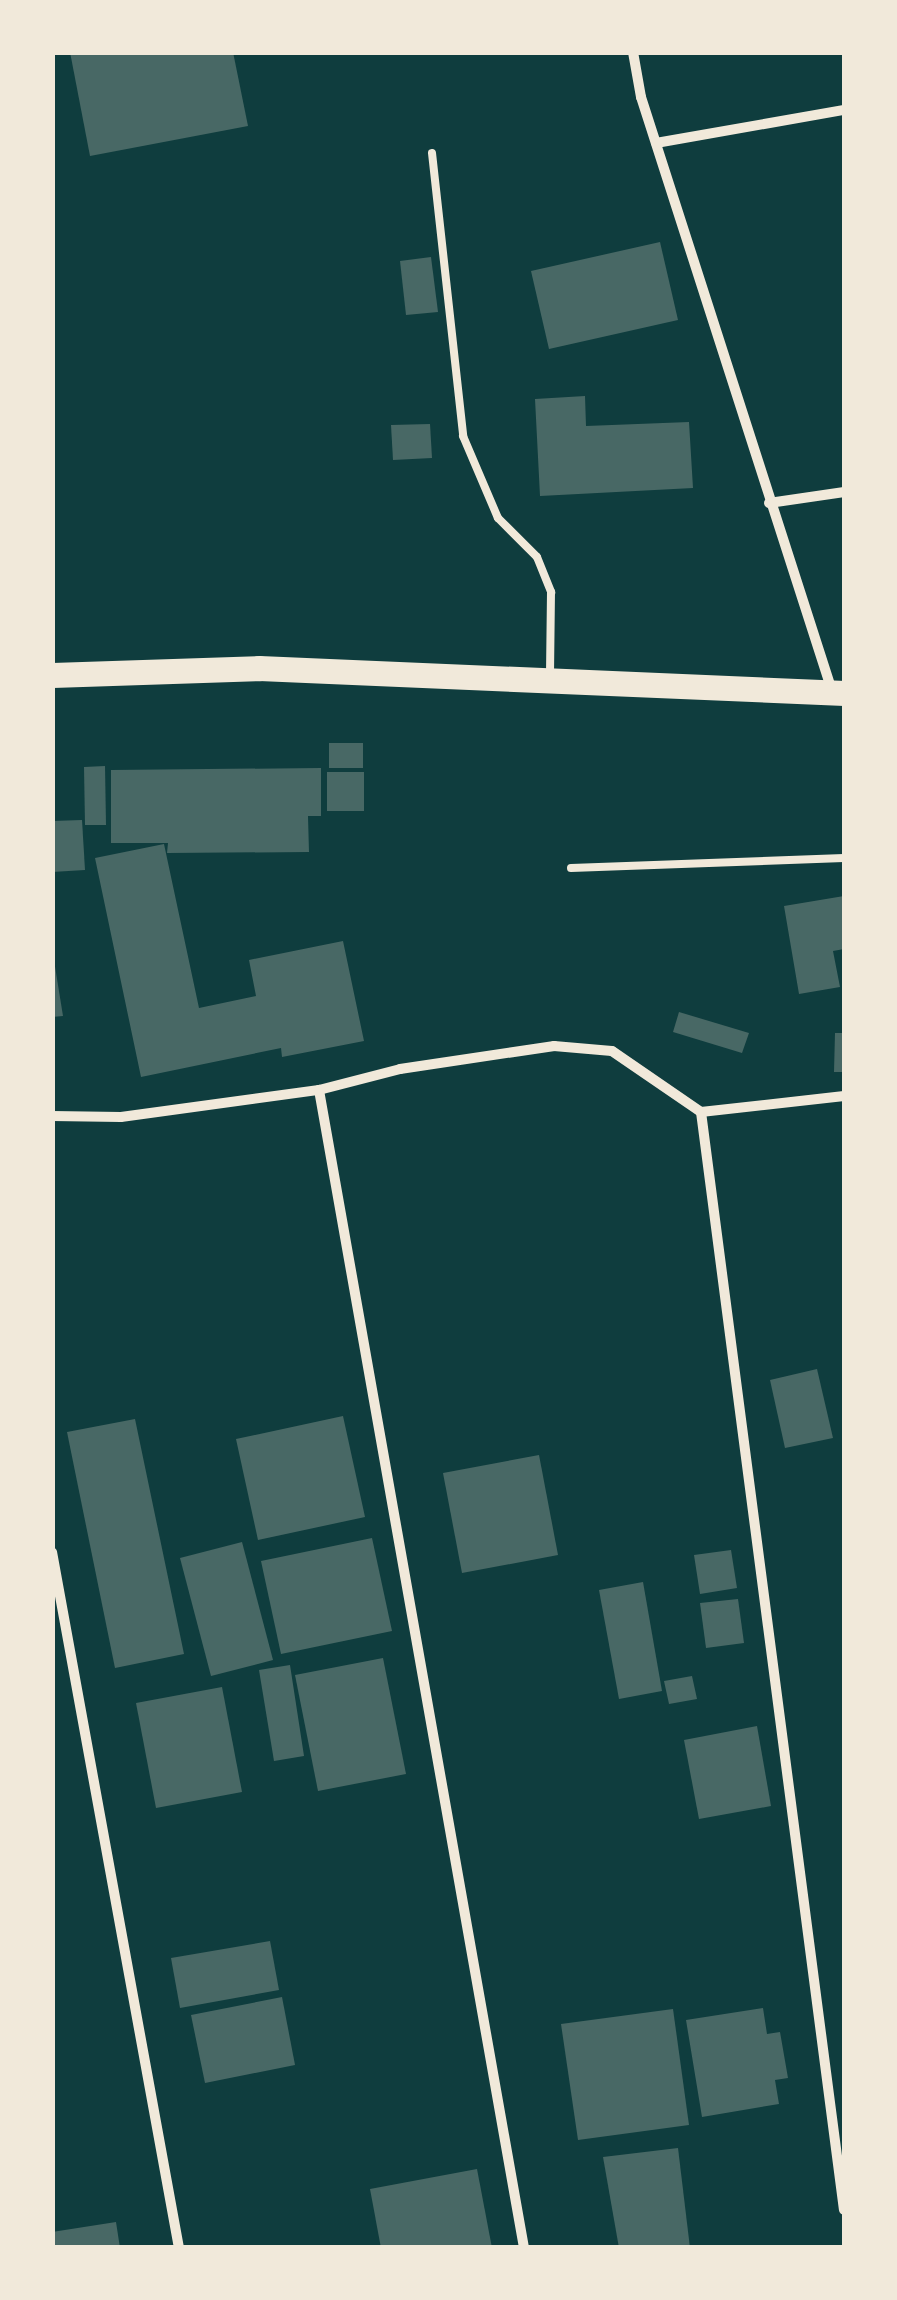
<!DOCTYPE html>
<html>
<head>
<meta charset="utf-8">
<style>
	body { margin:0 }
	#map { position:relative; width:897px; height:2300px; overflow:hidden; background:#0f3d3e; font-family:Lora,serif }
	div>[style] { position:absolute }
	.building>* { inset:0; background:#486865 }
	.service>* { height:8px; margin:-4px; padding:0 4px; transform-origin:4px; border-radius:4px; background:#f1e9da }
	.minor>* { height:10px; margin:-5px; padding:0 5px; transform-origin:5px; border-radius:5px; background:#f1e9da }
	.primary>* { height:25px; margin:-12.5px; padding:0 12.5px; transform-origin:12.5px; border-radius:12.5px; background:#f1e9da }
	span { translate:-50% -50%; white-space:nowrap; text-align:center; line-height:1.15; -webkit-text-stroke:8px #f1e9da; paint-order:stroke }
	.frame { position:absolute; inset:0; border:55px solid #f1e9da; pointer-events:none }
</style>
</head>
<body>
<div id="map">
	<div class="building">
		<div style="clip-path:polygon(70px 52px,233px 52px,248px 126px,90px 156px)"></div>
		<div style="clip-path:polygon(660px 242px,678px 320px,549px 349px,531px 271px)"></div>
		<div style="clip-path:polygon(431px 257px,438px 312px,406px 315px,400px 261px)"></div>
		<div style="clip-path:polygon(585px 396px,586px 426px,689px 422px,693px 488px,540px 496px,535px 399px)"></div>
		<div style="clip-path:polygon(430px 424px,432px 458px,393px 460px,391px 425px)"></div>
		<div style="clip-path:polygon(329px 743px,363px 743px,363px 768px,329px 768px)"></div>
		<div style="clip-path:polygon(105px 766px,106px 825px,85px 825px,84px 767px)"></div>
		<div style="clip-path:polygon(321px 768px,321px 816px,308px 816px,309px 852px,167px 853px,168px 843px,111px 843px,111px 770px)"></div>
		<div style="clip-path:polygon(327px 772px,364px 772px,364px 811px,327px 811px)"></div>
		<div style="clip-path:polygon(82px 820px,85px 870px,52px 872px,52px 821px)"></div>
		<div style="clip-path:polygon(164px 844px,199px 1008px,256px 996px,249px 960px,343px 941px,364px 1041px,282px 1057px,281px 1048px,141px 1077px,95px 858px)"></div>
		<div style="clip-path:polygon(844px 896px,844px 949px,833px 951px,840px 987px,799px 994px,784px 906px)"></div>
		<div style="clip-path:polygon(52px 948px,63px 1016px,52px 1017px)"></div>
		<div style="clip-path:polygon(679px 1012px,749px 1033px,742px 1053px,673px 1032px)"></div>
		<div style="clip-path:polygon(835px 1033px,844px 1033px,844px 1072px,834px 1072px)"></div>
		<div style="clip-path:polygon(817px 1369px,833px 1438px,785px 1448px,770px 1380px)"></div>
		<div style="clip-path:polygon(343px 1416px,365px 1517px,258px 1540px,236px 1439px)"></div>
		<div style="clip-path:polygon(135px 1419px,184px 1654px,115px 1668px,67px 1432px)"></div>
		<div style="clip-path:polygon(539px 1455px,558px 1555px,462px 1573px,443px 1473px)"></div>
		<div style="clip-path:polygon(372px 1538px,392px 1631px,281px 1654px,261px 1561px)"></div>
		<div style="clip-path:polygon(242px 1542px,273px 1660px,211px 1676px,180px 1558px)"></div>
		<div style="clip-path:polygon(731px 1550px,737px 1588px,700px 1594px,694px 1555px)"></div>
		<div style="clip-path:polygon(643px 1582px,662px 1691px,619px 1699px,599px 1590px)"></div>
		<div style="clip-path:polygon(738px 1599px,744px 1643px,706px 1648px,700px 1603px)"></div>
		<div style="clip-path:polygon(383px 1658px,406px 1774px,318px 1791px,295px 1675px)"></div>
		<div style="clip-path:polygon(290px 1665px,304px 1756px,274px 1761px,259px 1670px)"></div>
		<div style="clip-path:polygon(692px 1676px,697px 1699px,669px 1704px,664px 1681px)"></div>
		<div style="clip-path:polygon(222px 1687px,242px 1792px,156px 1808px,136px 1703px)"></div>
		<div style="clip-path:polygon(757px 1726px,771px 1806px,699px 1819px,684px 1740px)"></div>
		<div style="clip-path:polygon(270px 1941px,279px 1990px,180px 2008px,171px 1958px)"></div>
		<div style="clip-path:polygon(282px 1997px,295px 2065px,205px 2083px,191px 2015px)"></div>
		<div style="clip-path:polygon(763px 2008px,767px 2034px,780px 2032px,788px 2078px,775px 2080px,779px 2104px,702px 2117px,686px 2020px)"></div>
		<div style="clip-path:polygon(673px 2009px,689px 2125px,578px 2140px,561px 2024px)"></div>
		<div style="clip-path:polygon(678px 2148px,690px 2248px,619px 2248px,603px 2157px)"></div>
		<div style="clip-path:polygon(477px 2169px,492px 2248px,381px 2248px,370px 2189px)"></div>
		<div style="clip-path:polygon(116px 2222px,120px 2248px,52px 2248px,52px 2232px)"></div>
	</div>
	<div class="service">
		<div style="left:432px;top:153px;width:285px;rotate:83.7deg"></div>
		<div style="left:463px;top:436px;width:89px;rotate:66.9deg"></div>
		<div style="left:498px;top:518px;width:55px;rotate:45deg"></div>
		<div style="left:537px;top:557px;width:38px;rotate:68deg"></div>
		<div style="left:551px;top:592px;width:84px;rotate:90.7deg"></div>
		<div style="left:571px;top:868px;width:273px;rotate:-2.1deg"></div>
	</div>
	<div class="minor">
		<div style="left:633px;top:52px;width:46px;rotate:79.9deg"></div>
		<div style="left:641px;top:97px;width:624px;rotate:72.17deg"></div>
		<div style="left:656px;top:143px;width:191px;rotate:-10deg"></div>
		<div style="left:769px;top:503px;width:76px;rotate:-8.3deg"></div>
		<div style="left:319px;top:1090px;width:1176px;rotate:79.96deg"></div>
		<div style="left:701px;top:1112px;width:1107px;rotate:82.58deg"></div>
		<div style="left:52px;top:1116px;width:69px;rotate:0.8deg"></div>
		<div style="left:121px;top:1117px;width:200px;rotate:-7.8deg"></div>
		<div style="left:319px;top:1090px;width:84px;rotate:-14.5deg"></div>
		<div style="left:400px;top:1069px;width:156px;rotate:-8.5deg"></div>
		<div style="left:554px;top:1046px;width:58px;rotate:4.9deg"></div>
		<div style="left:612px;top:1051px;width:108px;rotate:34.4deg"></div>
		<div style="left:701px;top:1112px;width:144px;rotate:-6.4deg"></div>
		<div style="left:52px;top:1552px;width:707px;rotate:79.66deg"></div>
	</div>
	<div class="primary">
		<div style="left:52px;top:675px;width:207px;rotate:-1.9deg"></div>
		<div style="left:259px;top:668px;width:586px;rotate:2.45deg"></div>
	</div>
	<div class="frame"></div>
</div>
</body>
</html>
